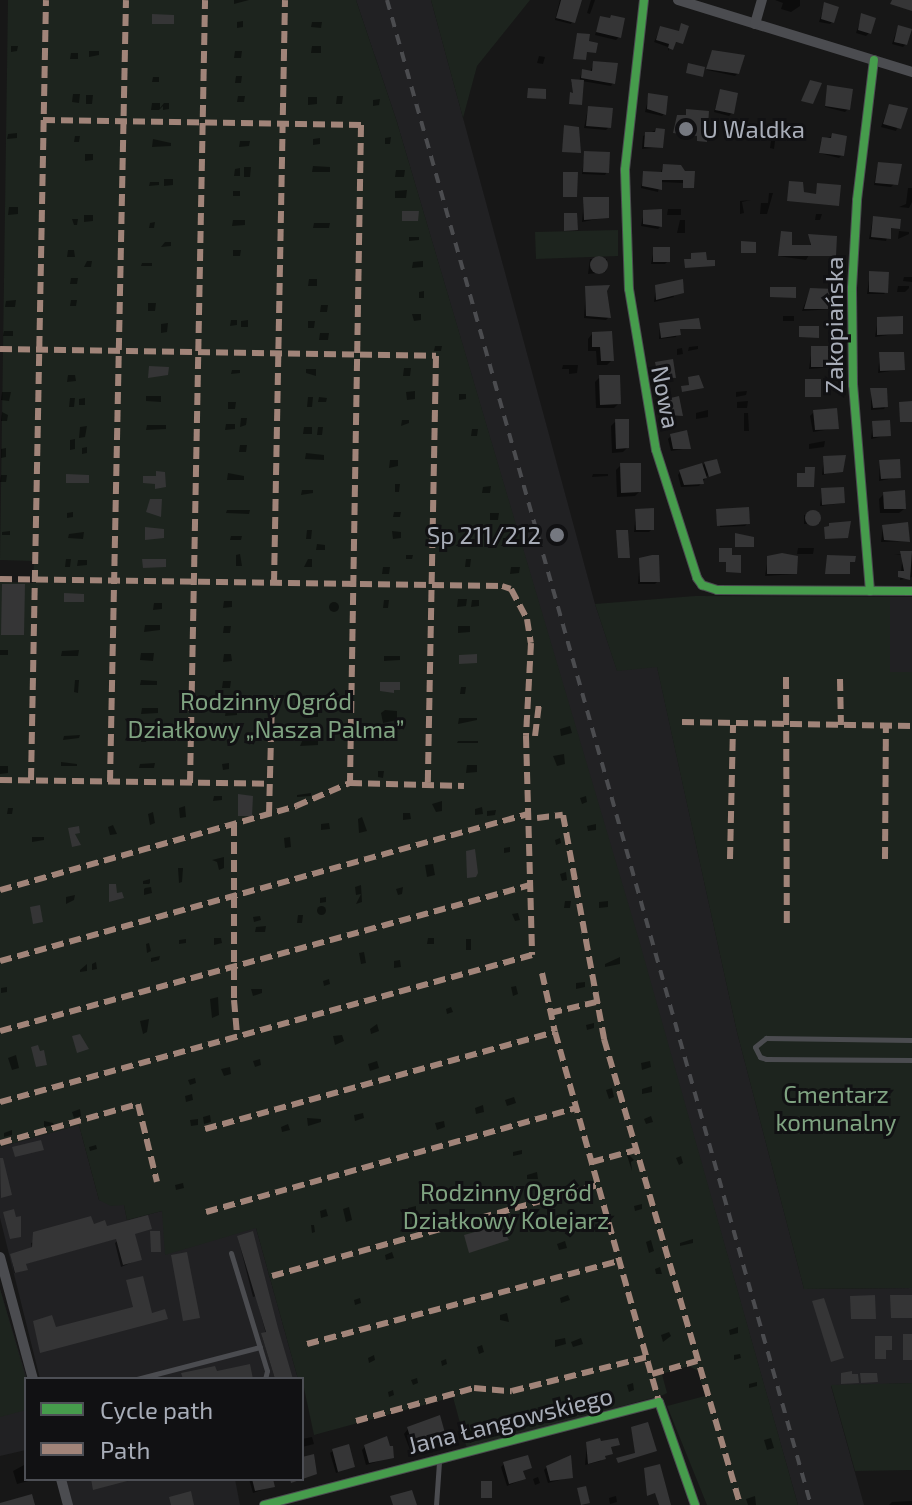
<!DOCTYPE html>
<html>
<head>
<meta charset="utf-8">
<style>
	body { margin:0 }
	#map { position:relative; width:912px; height:1505px; overflow:hidden; background:#171717; font-family:"Exo 2",sans-serif }
	div>[style] { position:absolute }
	.built>* { inset:0; background:#212123 }
	.green>* { inset:0; background:#1d241e }
	.shadow>* { inset:0; background:#0007 }
	.round { border-radius:50% }
	.building>* { inset:0; background:#353536 }
	.service>* { height:5px; margin:-2.5px; padding:0 2.5px; transform-origin:2.5px; border-radius:2.5px; background:#4b4c50 }
	.minor>* { height:10px; margin:-5px; padding:0 5px; transform-origin:5px; border-radius:5px; background:#4b4c50 }
	.rail>* { height:4px; margin-top:-2px; transform-origin:0; background:repeating-linear-gradient(90deg,#4b4c4f 0 10px,transparent 0 18px) }
	.quiet>* { height:6px; margin-top:-3px; transform-origin:0; background:repeating-linear-gradient(90deg,#a18479 0 12px,transparent 0 18px) }
	.cycleway>* { height:8px; margin:-4px; padding:0 4px; transform-origin:4px; border-radius:4px; background:#469c4c }
	.dots>* { width:22px; height:22px; translate:-50% -50%; box-sizing:border-box; border:4px solid #111113; border-radius:50% }
	span { translate:-50% -50%; white-space:nowrap; text-align:center; line-height:1.15; -webkit-text-stroke:6px #111113; paint-order:stroke }
	.poi-label { font-size:24px; color:#a8adb8 }
	.left { translate:0 -50%; text-align:left }
	.right { translate:-100% -50%; text-align:right }
	.street-label { font-size:24px; color:#a8adb8 }
	.park-label { font-size:24px; color:#7fa381 }
	.legend { position:absolute; left:24px; top:1377px; width:280px; height:104px; box-sizing:border-box; background:#111113; border:2px solid #4d4f55; margin:0; padding:10px 14px; list-style:none; font-size:24px; color:#a8adb8 }
	.legend li { display:flex; align-items:center; gap:16px; height:40px }
	.legend b { width:40px; border:2px solid #4d4f55 }
</style>
</head>
<body>
<div id="map">
	<div class="built">
		<div style="clip-path:polygon(356px 0,431px 0,595px 604px,617px 670px,657px 666px,737px 1032px,804px 1289px,912px 1288px,912px 1383px,831px 1386px,864px 1505px,798px 1505px,638px 940px,396px 119px)"></div>
		<div style="clip-path:polygon(890px 597px,912px 597px,912px 672px,890px 672px)"></div>
		<div style="clip-path:polygon(79px 1125px,99px 1200px,124px 1205px,127px 1220px,162px 1211px,256px 1228px,298px 1379px,40px 1379px,0 1218px,0 1147px)"></div>
		<div style="clip-path:polygon(0 1289px,27px 1379px,26px 1450px,0 1456px)"></div>
		<div style="clip-path:polygon(66px 1479px,235px 1479px,240px 1505px,73px 1505px)"></div>
	</div>
	<div class="green">
		<div style="clip-path:polygon(8px 0,356px 0,396px 119px,639px 940px,798px 1505px,707px 1505px,667px 1406px,705px 1396px,698px 1371px,689px 1366px,662px 1374px,667px 1393px,663px 1395px,467px 1449px,453px 1397px,314px 1435px,302px 1379px,298px 1379px,256px 1228px,165px 1255px,162px 1211px,127px 1220px,124px 1205px,111px 1206px,99px 1200px,79px 1125px,0 1147px,0 582px,33px 583px,34px 561px,0 560px)"></div>
		<div style="clip-path:polygon(431px 0,530px 0,477px 66px,463px 118px)"></div>
		<div style="clip-path:polygon(618px 230px,618px 256px,536px 259px,535px 232px)"></div>
		<div style="clip-path:polygon(695px 596px,890px 597px,890px 672px,912px 672px,912px 1288px,804px 1289px,737px 1032px,657px 667px,617px 671px,595px 604px)"></div>
		<div style="clip-path:polygon(0 1289px,26px 1379px,26px 1410px,0 1417px)"></div>
		<div style="clip-path:polygon(912px 1383px,912px 1470px,855px 1471px,831px 1385px)"></div>
	</div>
	<div class="shadow">
		<div style="clip-path:polygon(234px 0,249px 0,234px 4px)"></div>
		<div style="clip-path:polygon(560px 0,579px 0,571px 24px,555px 20px)"></div>
		<div style="clip-path:polygon(591px 0,595px 0,590px 14px,587px 13px)"></div>
		<div style="clip-path:polygon(775px 0,800px 0,800px 6px,791px 12px,781px 9px,783px 3px)"></div>
		<div style="clip-path:polygon(825px 4px,832px 22px,830px 24px,819px 22px)"></div>
		<div style="clip-path:polygon(862px 16px,869px 33px,866px 36px,856px 33px)"></div>
		<div style="clip-path:polygon(601px 18px,619px 37px,616px 40px,595px 35px)"></div>
		<div style="clip-path:polygon(243px 21px,243px 27px,237px 28px,237px 22px)"></div>
		<div style="clip-path:polygon(322px 22px,321px 28px,311px 27px,312px 22px)"></div>
		<div style="clip-path:polygon(898px 27px,906px 44px,903px 47px,892px 44px)"></div>
		<div style="clip-path:polygon(661px 28px,681px 43px,673px 42px,668px 51px,668px 47px,654px 42px)"></div>
		<div style="clip-path:polygon(11px 46px,18px 46px,17px 51px,11px 52px)"></div>
		<div style="clip-path:polygon(312px 46px,321px 46px,321px 53px,311px 53px)"></div>
		<div style="clip-path:polygon(89px 51px,99px 51px,99px 55px,89px 57px)"></div>
		<div style="clip-path:polygon(242px 51px,241px 58px,234px 58px,235px 51px)"></div>
		<div style="clip-path:polygon(78px 53px,78px 59px,70px 59px,71px 53px)"></div>
		<div style="clip-path:polygon(712px 53px,738px 73px,735px 76px,707px 70px)"></div>
		<div style="clip-path:polygon(539px 56px,545px 57px,543px 64px,537px 63px)"></div>
		<div style="clip-path:polygon(594px 63px,613px 83px,611px 86px,582px 81px,580px 104px,571px 82px,579px 82px,582px 71px,590px 72px)"></div>
		<div style="clip-path:polygon(236px 76px,242px 76px,241px 83px,235px 83px)"></div>
		<div style="clip-path:polygon(159px 77px,159px 82px,152px 82px,153px 77px)"></div>
		<div style="clip-path:polygon(827px 87px,848px 109px,845px 112px,825px 107px)"></div>
		<div style="clip-path:polygon(720px 91px,732px 113px,729px 116px,714px 112px)"></div>
		<div style="clip-path:polygon(80px 94px,79px 103px,72px 102px,73px 94px)"></div>
		<div style="clip-path:polygon(86px 95px,93px 95px,92px 104px,86px 104px)"></div>
		<div style="clip-path:polygon(245px 96px,244px 102px,237px 102px,238px 96px)"></div>
		<div style="clip-path:polygon(343px 96px,342px 104px,336px 104px,337px 96px)"></div>
		<div style="clip-path:polygon(649px 96px,664px 114px,662px 116px,645px 112px)"></div>
		<div style="clip-path:polygon(308px 97px,317px 97px,317px 104px,308px 105px)"></div>
		<div style="clip-path:polygon(380px 99px,379px 105px,373px 106px,373px 100px)"></div>
		<div style="clip-path:polygon(152px 103px,160px 103px,160px 108px,164px 103px,169px 103px,169px 109px,163px 110px,163px 106px,159px 110px,151px 110px)"></div>
		<div style="clip-path:polygon(889px 106px,904px 110px,896px 131px,881px 127px)"></div>
		<div style="clip-path:polygon(588px 108px,609px 127px,606px 130px,584px 128px)"></div>
		<div style="clip-path:polygon(656px 130px,661px 147px,642px 149px,643px 136px)"></div>
		<div style="clip-path:polygon(17px 133px,17px 138px,7px 139px,8px 134px)"></div>
		<div style="clip-path:polygon(793px 134px,805px 135px,804px 139px,792px 138px)"></div>
		<div style="clip-path:polygon(80px 136px,79px 142px,74px 142px,75px 136px)"></div>
		<div style="clip-path:polygon(832px 136px,842px 155px,839px 158px,819px 153px,821px 140px)"></div>
		<div style="clip-path:polygon(391px 137px,390px 144px,385px 144px,385px 138px)"></div>
		<div style="clip-path:polygon(320px 138px,320px 144px,313px 145px,313px 139px)"></div>
		<div style="clip-path:polygon(153px 139px,171px 143px,171px 146px,152px 147px)"></div>
		<div style="clip-path:polygon(240px 141px,250px 141px,249px 146px,239px 147px)"></div>
		<div style="clip-path:polygon(771px 141px,775px 141px,774px 149px,770px 148px)"></div>
		<div style="clip-path:polygon(585px 153px,607px 172px,605px 175px,582px 174px)"></div>
		<div style="clip-path:polygon(85px 154px,93px 154px,93px 160px,85px 161px)"></div>
		<div style="clip-path:polygon(878px 164px,894px 184px,891px 187px,874px 185px)"></div>
		<div style="clip-path:polygon(313px 166px,330px 167px,330px 172px,312px 172px)"></div>
		<div style="clip-path:polygon(663px 166px,680px 167px,692px 187px,683px 188px,683px 183px,660px 182px,658px 192px,641px 188px,644px 173px,660px 174px)"></div>
		<div style="clip-path:polygon(244px 167px,251px 167px,250px 177px,244px 177px)"></div>
		<div style="clip-path:polygon(240px 168px,240px 176px,234px 176px,235px 169px)"></div>
		<div style="clip-path:polygon(405px 170px,404px 177px,395px 177px,396px 170px)"></div>
		<div style="clip-path:polygon(164px 179px,173px 179px,173px 185px,164px 186px)"></div>
		<div style="clip-path:polygon(150px 182px,159px 182px,159px 185px,149px 186px)"></div>
		<div style="clip-path:polygon(908px 188px,912px 188px,912px 202px,909px 208px,899px 207px,906px 204px)"></div>
		<div style="clip-path:polygon(407px 190px,406px 198px,395px 198px,395px 191px)"></div>
		<div style="clip-path:polygon(240px 191px,240px 196px,233px 196px,233px 191px)"></div>
		<div style="clip-path:polygon(769px 193px,773px 193px,767px 214px,760px 214px,761px 203px,768px 203px)"></div>
		<div style="clip-path:polygon(584px 199px,607px 217px,582px 222px)"></div>
		<div style="clip-path:polygon(751px 200px,742px 202px,744px 213px,740px 214px,740px 201px)"></div>
		<div style="clip-path:polygon(9px 207px,18px 207px,18px 214px,8px 215px)"></div>
		<div style="clip-path:polygon(681px 209px,681px 215px,667px 215px,668px 209px)"></div>
		<div style="clip-path:polygon(644px 212px,660px 227px,658px 229px,641px 226px)"></div>
		<div style="clip-path:polygon(822px 214px,820px 220px,815px 220px,816px 214px)"></div>
		<div style="clip-path:polygon(84px 215px,93px 215px,93px 221px,84px 222px)"></div>
		<div style="clip-path:polygon(873px 218px,898px 228px,890px 228px,886px 241px,869px 239px)"></div>
		<div style="clip-path:polygon(72px 219px,78px 219px,77px 225px,74px 225px)"></div>
		<div style="clip-path:polygon(233px 220px,245px 220px,245px 225px,232px 226px)"></div>
		<div style="clip-path:polygon(680px 220px,685px 220px,685px 233px,677px 233px)"></div>
		<div style="clip-path:polygon(155px 222px,154px 228px,149px 228px,150px 223px)"></div>
		<div style="clip-path:polygon(330px 223px,329px 228px,313px 228px,314px 223px)"></div>
		<div style="clip-path:polygon(899px 231px,909px 232px,909px 234px,898px 239px)"></div>
		<div style="clip-path:polygon(409px 237px,419px 237px,419px 240px,409px 241px)"></div>
		<div style="clip-path:polygon(810px 239px,834px 256px,809px 255px,806px 260px,778px 256px,780px 245px,810px 247px)"></div>
		<div style="clip-path:polygon(165px 242px,171px 242px,171px 246px,161px 247px)"></div>
		<div style="clip-path:polygon(654px 249px,668px 261px,665px 264px,651px 264px)"></div>
		<div style="clip-path:polygon(68px 250px,74px 250px,75px 257px,67px 257px)"></div>
		<div style="clip-path:polygon(241px 250px,240px 256px,233px 256px,233px 250px)"></div>
		<div style="clip-path:polygon(590px 259px,607px 259px,606px 272px,588px 274px)"></div>
		<div style="clip-path:polygon(87px 261px,92px 261px,91px 267px,84px 267px)"></div>
		<div style="clip-path:polygon(423px 261px,423px 267px,412px 268px,413px 262px)"></div>
		<div style="clip-path:polygon(142px 263px,152px 263px,152px 266px,141px 266px)"></div>
		<div style="clip-path:polygon(870px 273px,886px 292px,884px 294px,867px 294px)"></div>
		<div style="clip-path:polygon(904px 277px,912px 277px,912px 282px,903px 281px)"></div>
		<div style="clip-path:polygon(78px 278px,77px 284px,70px 284px,71px 278px)"></div>
		<div style="clip-path:polygon(317px 279px,317px 286px,308px 286px,309px 279px)"></div>
		<div style="clip-path:polygon(898px 286px,909px 286px,909px 288px,905px 292px,897px 292px)"></div>
		<div style="clip-path:polygon(656px 287px,673px 294px,674px 297px,654px 302px)"></div>
		<div style="clip-path:polygon(586px 288px,609px 317px,606px 320px,584px 318px)"></div>
		<div style="clip-path:polygon(810px 290px,832px 309px,802px 311px)"></div>
		<div style="clip-path:polygon(424px 291px,424px 298px,419px 298px,419px 292px)"></div>
		<div style="clip-path:polygon(16px 300px,15px 307px,5px 307px,6px 301px)"></div>
		<div style="clip-path:polygon(77px 300px,76px 306px,70px 306px,71px 300px)"></div>
		<div style="clip-path:polygon(148px 303px,156px 303px,155px 311px,148px 311px)"></div>
		<div style="clip-path:polygon(321px 305px,328px 305px,327px 312px,320px 312px)"></div>
		<div style="clip-path:polygon(412px 314px,421px 314px,421px 320px,414px 321px)"></div>
		<div style="clip-path:polygon(783px 316px,794px 316px,794px 321px,783px 321px)"></div>
		<div style="clip-path:polygon(878px 319px,901px 333px,875px 337px)"></div>
		<div style="clip-path:polygon(231px 320px,237px 320px,237px 325px,230px 326px)"></div>
		<div style="clip-path:polygon(248px 320px,248px 327px,241px 327px,241px 321px)"></div>
		<div style="clip-path:polygon(315px 321px,314px 328px,308px 328px,308px 321px)"></div>
		<div style="clip-path:polygon(168px 323px,167px 332px,161px 333px,161px 324px)"></div>
		<div style="clip-path:polygon(660px 325px,699px 329px,678px 329px,676px 337px,659px 339px)"></div>
		<div style="clip-path:polygon(4px 331px,13px 331px,13px 336px,3px 336px)"></div>
		<div style="clip-path:polygon(329px 333px,328px 340px,319px 340px,320px 333px)"></div>
		<div style="clip-path:polygon(592px 334px,612px 360px,607px 365px,597px 365px,596px 351px,588px 351px,588px 339px)"></div>
		<div style="clip-path:polygon(442px 346px,441px 351px,434px 351px,435px 346px)"></div>
		<div style="clip-path:polygon(698px 346px,698px 349px,688px 351px,689px 347px)"></div>
		<div style="clip-path:polygon(682px 348px,683px 354px,677px 355px,677px 349px)"></div>
		<div style="clip-path:polygon(812px 348px,833px 367px,809px 369px)"></div>
		<div style="clip-path:polygon(880px 354px,903px 369px,878px 373px)"></div>
		<div style="clip-path:polygon(656px 364px,673px 378px,655px 379px)"></div>
		<div style="clip-path:polygon(563px 365px,578px 365px,577px 373px,569px 374px,569px 369px,562px 369px)"></div>
		<div style="clip-path:polygon(411px 368px,410px 376px,403px 376px,404px 368px)"></div>
		<div style="clip-path:polygon(306px 369px,316px 369px,316px 376px,306px 373px)"></div>
		<div style="clip-path:polygon(232px 370px,240px 370px,240px 373px,231px 374px)"></div>
		<div style="clip-path:polygon(68px 375px,75px 375px,76px 381px,67px 382px)"></div>
		<div style="clip-path:polygon(600px 377px,619px 403px,614px 408px,596px 408px,595px 382px)"></div>
		<div style="clip-path:polygon(871px 390px,886px 406px,884px 409px,871px 410px)"></div>
		<div style="clip-path:polygon(415px 391px,415px 399px,407px 400px,406px 392px)"></div>
		<div style="clip-path:polygon(747px 391px,746px 395px,736px 397px,736px 392px)"></div>
		<div style="clip-path:polygon(2px 392px,11px 392px,9px 401px,1px 400px)"></div>
		<div style="clip-path:polygon(459px 394px,466px 394px,466px 399px,459px 400px)"></div>
		<div style="clip-path:polygon(146px 396px,161px 396px,161px 402px,146px 401px)"></div>
		<div style="clip-path:polygon(308px 397px,313px 397px,312px 407px,307px 407px)"></div>
		<div style="clip-path:polygon(319px 397px,327px 398px,326px 402px,318px 402px)"></div>
		<div style="clip-path:polygon(70px 398px,75px 398px,74px 407px,69px 407px)"></div>
		<div style="clip-path:polygon(85px 398px,85px 405px,79px 405px,79px 399px)"></div>
		<div style="clip-path:polygon(748px 401px,747px 408px,737px 408px,737px 402px)"></div>
		<div style="clip-path:polygon(236px 402px,235px 409px,228px 409px,228px 402px)"></div>
		<div style="clip-path:polygon(663px 402px,681px 415px,663px 417px)"></div>
		<div style="clip-path:polygon(708px 410px,708px 417px,696px 419px,696px 413px)"></div>
		<div style="clip-path:polygon(2px 412px,8px 415px,7px 421px,1px 421px)"></div>
		<div style="clip-path:polygon(814px 412px,837px 428px,813px 432px,810px 416px)"></div>
		<div style="clip-path:polygon(744px 413px,748px 413px,749px 431px,744px 431px)"></div>
		<div style="clip-path:polygon(241px 418px,247px 418px,246px 425px,240px 427px)"></div>
		<div style="clip-path:polygon(402px 420px,409px 420px,409px 423px,401px 426px)"></div>
		<div style="clip-path:polygon(616px 421px,627px 448px,623px 452px,612px 453px,611px 426px)"></div>
		<div style="clip-path:polygon(873px 423px,889px 435px,871px 439px)"></div>
		<div style="clip-path:polygon(226px 424px,235px 424px,235px 429px,225px 430px)"></div>
		<div style="clip-path:polygon(147px 425px,166px 425px,166px 429px,146px 430px)"></div>
		<div style="clip-path:polygon(87px 426px,85px 437px,79px 438px,80px 427px)"></div>
		<div style="clip-path:polygon(304px 427px,312px 427px,312px 434px,303px 434px)"></div>
		<div style="clip-path:polygon(318px 427px,323px 427px,322px 435px,317px 435px)"></div>
		<div style="clip-path:polygon(478px 429px,477px 436px,471px 436px,472px 429px)"></div>
		<div style="clip-path:polygon(671px 436px,689px 448px,671px 451px,668px 439px)"></div>
		<div style="clip-path:polygon(75px 439px,75px 449px,70px 450px,70px 440px)"></div>
		<div style="clip-path:polygon(825px 441px,824px 447px,809px 449px,809px 444px)"></div>
		<div style="clip-path:polygon(247px 445px,246px 452px,239px 452px,240px 445px)"></div>
		<div style="clip-path:polygon(87px 447px,87px 453px,82px 454px,82px 448px)"></div>
		<div style="clip-path:polygon(6px 448px,6px 457px,1px 458px,1px 449px)"></div>
		<div style="clip-path:polygon(306px 453px,324px 455px,324px 460px,305px 459px)"></div>
		<div style="clip-path:polygon(824px 458px,841px 471px,822px 475px)"></div>
		<div style="clip-path:polygon(390px 460px,398px 460px,398px 466px,389px 468px)"></div>
		<div style="clip-path:polygon(880px 462px,899px 477px,879px 481px)"></div>
		<div style="clip-path:polygon(705px 464px,718px 473px,709px 474px,699px 486px,681px 487px,678px 475px,680px 472px)"></div>
		<div style="clip-path:polygon(621px 465px,639px 492px,635px 496px,617px 497px,616px 470px)"></div>
		<div style="clip-path:polygon(228px 473px,244px 476px,244px 480px,227px 480px)"></div>
		<div style="clip-path:polygon(593px 474px,608px 474px,608px 476px,592px 477px)"></div>
		<div style="clip-path:polygon(1px 475px,7px 475px,6px 482px,0 482px)"></div>
		<div style="clip-path:polygon(395px 484px,400px 484px,399px 492px,395px 492px)"></div>
		<div style="clip-path:polygon(491px 486px,490px 493px,482px 493px,483px 487px)"></div>
		<div style="clip-path:polygon(302px 490px,313px 490px,313px 493px,301px 495px)"></div>
		<div style="clip-path:polygon(822px 490px,843px 503px,820px 506px)"></div>
		<div style="clip-path:polygon(884px 494px,904px 509px,899px 513px,880px 513px,879px 499px)"></div>
		<div style="clip-path:polygon(250px 510px,249px 514px,226px 513px,227px 510px)"></div>
		<div style="clip-path:polygon(636px 511px,652px 529px,649px 532px,634px 532px)"></div>
		<div style="clip-path:polygon(73px 512px,73px 517px,67px 518px,67px 513px)"></div>
		<div style="clip-path:polygon(401px 512px,400px 517px,393px 517px,394px 512px)"></div>
		<div style="clip-path:polygon(490px 513px,499px 513px,498px 520px,490px 520px)"></div>
		<div style="clip-path:polygon(820px 514px,820px 523px,804px 524px,804px 515px)"></div>
		<div style="clip-path:polygon(748px 523px,745px 526px,720px 527px,720px 525px)"></div>
		<div style="clip-path:polygon(883px 527px,908px 541px,881px 542px)"></div>
		<div style="clip-path:polygon(307px 530px,312px 530px,311px 539px,306px 539px)"></div>
		<div style="clip-path:polygon(392px 531px,401px 532px,401px 538px,393px 539px)"></div>
		<div style="clip-path:polygon(2px 532px,10px 531px,10px 535px,2px 535px)"></div>
		<div style="clip-path:polygon(84px 532px,83px 539px,68px 538px,69px 534px)"></div>
		<div style="clip-path:polygon(465px 535px,471px 535px,470px 542px,464px 542px)"></div>
		<div style="clip-path:polygon(242px 536px,241px 540px,230px 540px,231px 536px)"></div>
		<div style="clip-path:polygon(503px 538px,510px 538px,508px 546px,502px 545px)"></div>
		<div style="clip-path:polygon(317px 544px,325px 545px,325px 550px,316px 550px)"></div>
		<div style="clip-path:polygon(814px 548px,813px 554px,797px 554px,798px 548px)"></div>
		<div style="clip-path:polygon(912px 553px,912px 577px,900px 580px,903px 555px,894px 555px)"></div>
		<div style="clip-path:polygon(240px 554px,242px 566px,236px 566px,236px 555px)"></div>
		<div style="clip-path:polygon(406px 555px,413px 555px,412px 559px,406px 559px)"></div>
		<div style="clip-path:polygon(768px 558px,795px 574px,765px 576px)"></div>
		<div style="clip-path:polygon(66px 559px,71px 559px,70px 567px,65px 567px)"></div>
		<div style="clip-path:polygon(308px 559px,312px 559px,312px 567px,304px 567px)"></div>
		<div style="clip-path:polygon(466px 559px,471px 559px,470px 567px,465px 567px)"></div>
		<div style="clip-path:polygon(78px 560px,87px 560px,87px 565px,77px 566px)"></div>
		<div style="clip-path:polygon(640px 560px,658px 581px,655px 584px,638px 584px)"></div>
		<div style="clip-path:polygon(383px 567px,390px 567px,389px 574px,382px 574px)"></div>
		<div style="clip-path:polygon(511px 567px,520px 567px,519px 573px,510px 574px)"></div>
		<div style="clip-path:polygon(458px 599px,467px 599px,466px 606px,457px 607px)"></div>
		<div style="clip-path:polygon(384px 600px,389px 600px,388px 608px,383px 608px)"></div>
		<div style="clip-path:polygon(472px 600px,479px 600px,479px 606px,471px 607px)"></div>
		<div style="clip-path:polygon(224px 601px,232px 601px,232px 607px,223px 608px)"></div>
		<div class="round" style="left:329px;top:602px;width:10px;height:10px"></div>
		<div style="clip-path:polygon(154px 603px,162px 603px,162px 609px,153px 610px)"></div>
		<div style="clip-path:polygon(145px 625px,160px 625px,160px 630px,144px 632px)"></div>
		<div style="clip-path:polygon(231px 626px,230px 633px,223px 633px,224px 626px)"></div>
		<div style="clip-path:polygon(458px 626px,470px 626px,470px 632px,458px 633px)"></div>
		<div style="clip-path:polygon(0 650px,8px 650px,8px 655px,0 655px)"></div>
		<div style="clip-path:polygon(79px 650px,78px 656px,61px 656px,62px 651px)"></div>
		<div style="clip-path:polygon(154px 653px,153px 661px,140px 660px,141px 653px)"></div>
		<div style="clip-path:polygon(224px 654px,231px 654px,232px 661px,223px 662px)"></div>
		<div style="clip-path:polygon(384px 656px,400px 656px,400px 660px,384px 661px)"></div>
		<div style="clip-path:polygon(75px 680px,79px 680px,78px 693px,74px 692px)"></div>
		<div style="clip-path:polygon(141px 680px,157px 681px,157px 685px,140px 685px)"></div>
		<div style="clip-path:polygon(223px 681px,231px 681px,230px 688px,222px 688px)"></div>
		<div style="clip-path:polygon(461px 687px,466px 687px,465px 694px,460px 694px)"></div>
		<div style="clip-path:polygon(142px 708px,158px 708px,158px 713px,141px 714px)"></div>
		<div style="clip-path:polygon(226px 710px,237px 711px,237px 715px,225px 716px)"></div>
		<div style="clip-path:polygon(385px 710px,397px 711px,397px 720px,383px 723px,381px 713px)"></div>
		<div style="clip-path:polygon(318px 711px,318px 717px,311px 717px,312px 711px)"></div>
		<div style="clip-path:polygon(459px 718px,477px 718px,477px 720px,458px 724px)"></div>
		<div style="clip-path:polygon(570px 726px,572px 733px,561px 736px,560px 729px)"></div>
		<div style="clip-path:polygon(80px 735px,79px 738px,63px 740px,64px 736px)"></div>
		<div style="clip-path:polygon(142px 736px,147px 736px,146px 742px,141px 742px)"></div>
		<div style="clip-path:polygon(303px 739px,318px 741px,318px 745px,300px 746px)"></div>
		<div style="clip-path:polygon(458px 741px,478px 741px,478px 743px,457px 743px)"></div>
		<div style="clip-path:polygon(564px 754px,565px 764px,557px 766px,553px 756px)"></div>
		<div style="clip-path:polygon(61px 762px,77px 764px,77px 766px,61px 766px)"></div>
		<div style="clip-path:polygon(155px 763px,154px 768px,139px 768px,140px 764px)"></div>
		<div style="clip-path:polygon(229px 763px,229px 769px,223px 770px,222px 764px)"></div>
		<div style="clip-path:polygon(467px 765px,477px 765px,477px 772px,466px 773px)"></div>
		<div style="clip-path:polygon(0 766px,8px 766px,8px 773px,0 774px)"></div>
		<div style="clip-path:polygon(378px 771px,384px 771px,383px 778px,378px 777px)"></div>
		<div style="clip-path:polygon(311px 793px,311px 796px,297px 797px,297px 795px)"></div>
		<div style="clip-path:polygon(214px 796px,222px 796px,222px 800px,213px 801px)"></div>
		<div style="clip-path:polygon(586px 796px,587px 802px,582px 804px,580px 798px)"></div>
		<div style="clip-path:polygon(442px 801px,442px 811px,436px 812px,432px 804px)"></div>
		<div style="clip-path:polygon(185px 806px,186px 817px,180px 818px,179px 808px)"></div>
		<div style="clip-path:polygon(482px 807px,483px 814px,475px 815px,475px 809px)"></div>
		<div style="clip-path:polygon(8px 808px,13px 808px,12px 814px,7px 814px)"></div>
		<div style="clip-path:polygon(496px 810px,495px 815px,487px 816px,487px 811px)"></div>
		<div style="clip-path:polygon(153px 812px,155px 823px,150px 825px,148px 814px)"></div>
		<div style="clip-path:polygon(403px 813px,410px 813px,411px 819px,403px 820px)"></div>
		<div style="clip-path:polygon(362px 817px,367px 831px,359px 833px,358px 819px)"></div>
		<div style="clip-path:polygon(329px 823px,330px 829px,321px 830px,321px 824px)"></div>
		<div style="clip-path:polygon(596px 824px,596px 830px,588px 831px,587px 826px)"></div>
		<div style="clip-path:polygon(113px 825px,117px 834px,110px 835px,108px 827px)"></div>
		<div style="clip-path:polygon(32px 837px,44px 837px,44px 840px,32px 842px)"></div>
		<div style="clip-path:polygon(290px 837px,291px 847px,285px 848px,284px 838px)"></div>
		<div style="clip-path:polygon(560px 838px,561px 843px,556px 845px,555px 840px)"></div>
		<div style="clip-path:polygon(510px 847px,510px 852px,504px 853px,504px 848px)"></div>
		<div style="clip-path:polygon(224px 857px,224px 868px,219px 870px,217px 862px,212px 860px)"></div>
		<div style="clip-path:polygon(433px 864px,435px 875px,427px 877px,425px 865px)"></div>
		<div style="clip-path:polygon(178px 868px,183px 868px,182px 882px,179px 883px)"></div>
		<div style="clip-path:polygon(566px 872px,567px 880px,562px 881px,560px 874px)"></div>
		<div style="clip-path:polygon(150px 879px,150px 883px,145px 888px,151px 887px,152px 893px,144px 895px,144px 889px,149px 884px,143px 884px,143px 881px)"></div>
		<div style="clip-path:polygon(361px 885px,362px 902px,356px 904px,361px 894px,356px 895px,355px 887px)"></div>
		<div style="clip-path:polygon(403px 887px,402px 894px,398px 895px,396px 889px)"></div>
		<div style="clip-path:polygon(75px 895px,74px 900px,66px 904px,66px 897px)"></div>
		<div style="clip-path:polygon(326px 897px,326px 902px,320px 903px,320px 898px)"></div>
		<div style="clip-path:polygon(565px 901px,571px 901px,570px 908px,564px 908px)"></div>
		<div style="clip-path:polygon(608px 901px,608px 907px,599px 908px,599px 902px)"></div>
		<div class="round" style="left:316.5px;top:905.5px;width:9px;height:9px"></div>
		<div style="clip-path:polygon(518px 913px,520px 920px,515px 921px,512px 914px)"></div>
		<div style="clip-path:polygon(298px 915px,303px 915px,302px 923px,297px 923px)"></div>
		<div style="clip-path:polygon(260px 916px,261px 920px,254px 922px,253px 917px)"></div>
		<div style="clip-path:polygon(266px 926px,265px 932px,255px 932px,256px 927px)"></div>
		<div style="clip-path:polygon(214px 938px,221px 938px,222px 943px,214px 945px)"></div>
		<div style="clip-path:polygon(434px 938px,434px 944px,427px 944px,428px 938px)"></div>
		<div style="clip-path:polygon(186px 939px,186px 943px,179px 944px,179px 940px)"></div>
		<div style="clip-path:polygon(466px 939px,471px 939px,471px 950px,466px 950px)"></div>
		<div style="clip-path:polygon(149px 943px,151px 951px,147px 953px,146px 944px)"></div>
		<div style="clip-path:polygon(364px 952px,366px 963px,361px 964px,359px 953px)"></div>
		<div style="clip-path:polygon(160px 956px,159px 960px,151px 962px,151px 958px)"></div>
		<div style="clip-path:polygon(620px 957px,620px 964px,605px 967px,605px 964px)"></div>
		<div style="clip-path:polygon(400px 960px,401px 967px,394px 968px,394px 961px)"></div>
		<div style="clip-path:polygon(96px 962px,97px 969px,92px 970px,92px 964px)"></div>
		<div style="clip-path:polygon(87px 964px,87px 971px,80px 972px,80px 970px)"></div>
		<div style="clip-path:polygon(329px 979px,330px 984px,324px 986px,323px 981px)"></div>
		<div style="clip-path:polygon(585px 982px,585px 987px,576px 989px,576px 983px)"></div>
		<div style="clip-path:polygon(516px 986px,518px 994px,513px 996px,511px 987px)"></div>
		<div style="clip-path:polygon(7px 987px,7px 992px,1px 993px,1px 988px)"></div>
		<div style="clip-path:polygon(251px 989px,262px 989px,262px 993px,253px 996px)"></div>
		<div style="clip-path:polygon(218px 997px,219px 1015px,212px 1018px,210px 999px)"></div>
		<div style="clip-path:polygon(451px 1007px,453px 1012px,447px 1014px,446px 1009px)"></div>
		<div style="clip-path:polygon(149px 1019px,147px 1032px,143px 1034px,140px 1021px)"></div>
		<div style="clip-path:polygon(594px 1023px,594px 1028px,587px 1030px,586px 1025px)"></div>
		<div style="clip-path:polygon(377px 1024px,379px 1031px,371px 1034px,370px 1029px)"></div>
		<div style="clip-path:polygon(342px 1035px,344px 1041px,335px 1045px,333px 1036px)"></div>
		<div style="clip-path:polygon(16px 1055px,19px 1068px,12px 1070px,8px 1058px)"></div>
		<div style="clip-path:polygon(260px 1059px,261px 1065px,255px 1067px,253px 1061px)"></div>
		<div style="clip-path:polygon(377px 1061px,379px 1068px,370px 1071px,368px 1064px)"></div>
		<div style="clip-path:polygon(650px 1061px,651px 1067px,642px 1070px,641px 1063px)"></div>
		<div style="clip-path:polygon(230px 1067px,231px 1074px,224px 1076px,221px 1069px)"></div>
		<div style="clip-path:polygon(195px 1078px,196px 1083px,190px 1085px,188px 1080px)"></div>
		<div style="clip-path:polygon(652px 1086px,652px 1092px,642px 1094px,642px 1089px)"></div>
		<div style="clip-path:polygon(612px 1088px,614px 1097px,609px 1099px,606px 1090px)"></div>
		<div style="clip-path:polygon(192px 1094px,193px 1100px,186px 1102px,185px 1096px)"></div>
		<div style="clip-path:polygon(514px 1097px,516px 1103px,507px 1106px,505px 1100px)"></div>
		<div style="clip-path:polygon(483px 1105px,484px 1112px,476px 1114px,475px 1108px)"></div>
		<div style="clip-path:polygon(80px 1109px,81px 1116px,74px 1118px,72px 1112px)"></div>
		<div style="clip-path:polygon(363px 1113px,364px 1118px,355px 1121px,354px 1115px)"></div>
		<div style="clip-path:polygon(210px 1115px,211px 1122px,204px 1124px,203px 1117px)"></div>
		<div style="clip-path:polygon(651px 1116px,653px 1122px,646px 1124px,644px 1119px)"></div>
		<div style="clip-path:polygon(307px 1118px,321px 1119px,321px 1122px,308px 1126px)"></div>
		<div style="clip-path:polygon(198px 1119px,198px 1125px,191px 1126px,190px 1120px)"></div>
		<div style="clip-path:polygon(44px 1121px,53px 1123px,54px 1125px,44px 1127px)"></div>
		<div style="clip-path:polygon(444px 1121px,445px 1127px,437px 1130px,435px 1123px)"></div>
		<div style="clip-path:polygon(288px 1124px,290px 1130px,282px 1132px,281px 1127px)"></div>
		<div style="clip-path:polygon(12px 1130px,12px 1135px,4px 1137px,4px 1133px)"></div>
		<div style="clip-path:polygon(96px 1145px,97px 1149px,90px 1151px,89px 1147px)"></div>
		<div style="clip-path:polygon(522px 1150px,522px 1154px,513px 1156px,513px 1152px)"></div>
		<div style="clip-path:polygon(626px 1152px,634px 1160px,631px 1162px,632px 1171px)"></div>
		<div style="clip-path:polygon(681px 1156px,683px 1163px,679px 1165px,676px 1158px)"></div>
		<div style="clip-path:polygon(537px 1172px,538px 1179px,527px 1179px,527px 1175px)"></div>
		<div style="clip-path:polygon(183px 1183px,184px 1188px,176px 1190px,175px 1185px)"></div>
		<div style="clip-path:polygon(642px 1204px,642px 1209px,635px 1211px,634px 1206px)"></div>
		<div style="clip-path:polygon(416px 1206px,416px 1210px,408px 1212px,408px 1208px)"></div>
		<div style="clip-path:polygon(349px 1207px,352px 1220px,346px 1222px,343px 1209px)"></div>
		<div style="clip-path:polygon(326px 1209px,328px 1216px,321px 1218px,320px 1211px)"></div>
		<div style="clip-path:polygon(311px 1225px,314px 1225px,315px 1232px,312px 1233px)"></div>
		<div style="clip-path:polygon(92px 1226px,133px 1234px,140px 1259px,121px 1267px,115px 1243px,121px 1237px,24px 1264px,25px 1270px,14px 1273px,11px 1255px,32px 1249px,31px 1243px)"></div>
		<div style="clip-path:polygon(238px 1238px,292px 1379px,275px 1379px,262px 1336px,266px 1334px,256px 1296px,253px 1297px)"></div>
		<div style="clip-path:polygon(693px 1239px,693px 1243px,680px 1246px,680px 1243px)"></div>
		<div style="clip-path:polygon(651px 1240px,654px 1251px,649px 1253px,646px 1242px)"></div>
		<div style="clip-path:polygon(565px 1241px,567px 1248px,559px 1250px,557px 1244px)"></div>
		<div style="clip-path:polygon(392px 1252px,394px 1258px,386px 1260px,385px 1255px)"></div>
		<div style="clip-path:polygon(660px 1267px,662px 1274px,656px 1274px,655px 1269px)"></div>
		<div style="clip-path:polygon(568px 1295px,570px 1300px,561px 1303px,560px 1298px)"></div>
		<div style="clip-path:polygon(360px 1298px,361px 1303px,355px 1305px,354px 1300px)"></div>
		<div style="clip-path:polygon(507px 1313px,509px 1322px,500px 1320px,500px 1315px)"></div>
		<div style="clip-path:polygon(738px 1327px,738px 1333px,730px 1335px,729px 1330px)"></div>
		<div style="clip-path:polygon(669px 1332px,671px 1336px,663px 1342px,661px 1335px)"></div>
		<div style="clip-path:polygon(565px 1338px,566px 1344px,555px 1347px,555px 1340px)"></div>
		<div style="clip-path:polygon(581px 1338px,583px 1344px,573px 1347px,571px 1342px)"></div>
		<div style="clip-path:polygon(482px 1345px,484px 1352px,479px 1354px,477px 1347px)"></div>
		<div style="clip-path:polygon(740px 1354px,741px 1358px,734px 1360px,734px 1355px)"></div>
		<div style="clip-path:polygon(374px 1355px,375px 1360px,369px 1363px,368px 1358px)"></div>
		<div style="clip-path:polygon(446px 1359px,447px 1364px,442px 1366px,441px 1361px)"></div>
		<div style="clip-path:polygon(417px 1378px,418px 1383px,413px 1385px,411px 1380px)"></div>
		<div style="clip-path:polygon(757px 1382px,757px 1386px,749px 1388px,749px 1384px)"></div>
		<div style="clip-path:polygon(633px 1383px,634px 1390px,629px 1392px,627px 1385px)"></div>
		<div style="clip-path:polygon(393px 1390px,394px 1395px,389px 1397px,388px 1392px)"></div>
		<div style="clip-path:polygon(588px 1395px,588px 1401px,579px 1403px,579px 1398px)"></div>
		<div style="clip-path:polygon(564px 1409px,565px 1415px,557px 1418px,556px 1412px)"></div>
		<div style="clip-path:polygon(531px 1420px,532px 1425px,526px 1427px,525px 1422px)"></div>
		<div style="clip-path:polygon(408px 1429px,442px 1433px,430px 1434px,434px 1447px,430px 1451px,412px 1455px,404px 1434px)"></div>
		<div style="clip-path:polygon(474px 1430px,477px 1440px,470px 1443px,467px 1432px)"></div>
		<div style="clip-path:polygon(312px 1437px,314px 1444px,302px 1447px,302px 1439px)"></div>
		<div style="clip-path:polygon(771px 1438px,774px 1448px,767px 1450px,764px 1440px)"></div>
		<div style="clip-path:polygon(587px 1444px,609px 1447px,601px 1461px,585px 1465px)"></div>
		<div style="clip-path:polygon(365px 1447px,392px 1457px,366px 1465px,362px 1450px)"></div>
		<div style="clip-path:polygon(333px 1451px,353px 1466px,336px 1473px,330px 1453px)"></div>
		<div style="clip-path:polygon(26px 1464px,26px 1479px,36px 1479px,17px 1484px,13px 1471px)"></div>
		<div style="clip-path:polygon(504px 1464px,521px 1471px,524px 1479px,507px 1486px,501px 1467px)"></div>
		<div style="clip-path:polygon(547px 1467px,571px 1477px,548px 1483px,544px 1470px)"></div>
		<div style="clip-path:polygon(538px 1477px,540px 1483px,535px 1485px,533px 1479px)"></div>
		<div style="clip-path:polygon(249px 1479px,271px 1479px,272px 1486px,253px 1493px)"></div>
		<div style="clip-path:polygon(616px 1496px,617px 1502px,610px 1504px,609px 1498px)"></div>
		<div style="clip-path:polygon(755px 1496px,756px 1505px,748px 1505px,746px 1499px)"></div>
		<div style="clip-path:polygon(912px 1501px,912px 1505px,889px 1505px,892px 1502px)"></div>
	</div>
	<div class="building">
		<div style="clip-path:polygon(561px 0,582px 0,575px 23px,556px 18px)"></div>
		<div style="clip-path:polygon(892px 0,912px 0,912px 11px,890px 4px)"></div>
		<div style="clip-path:polygon(824px 2px,839px 7px,834px 23px,821px 19px)"></div>
		<div style="clip-path:polygon(861px 13px,876px 18px,871px 34px,858px 30px)"></div>
		<div style="clip-path:polygon(152px 14px,174px 15px,174px 24px,152px 24px)"></div>
		<div style="clip-path:polygon(611px 15px,625px 18px,621px 38px,596px 32px,600px 16px,610px 18px)"></div>
		<div style="clip-path:polygon(681px 23px,689px 26px,683px 44px,676px 42px,673px 50px,668px 48px,669px 44px,656px 40px,660px 26px,679px 31px)"></div>
		<div style="clip-path:polygon(898px 25px,912px 29px,907px 45px,894px 42px)"></div>
		<div style="clip-path:polygon(577px 33px,590px 34px,589px 41px,598px 43px,596px 53px,587px 52px,586px 60px,573px 59px)"></div>
		<div style="clip-path:polygon(712px 50px,745px 55px,739px 74px,706px 69px)"></div>
		<div style="clip-path:polygon(593px 61px,618px 63px,615px 84px,581px 78px,582px 69px,592px 71px)"></div>
		<div style="clip-path:polygon(688px 63px,705px 67px,703px 77px,686px 73px)"></div>
		<div style="clip-path:polygon(571px 79px,584px 80px,582px 105px,569px 104px,570px 92px,573px 93px)"></div>
		<div style="clip-path:polygon(810px 80px,822px 83px,813px 104px,801px 101px)"></div>
		<div style="clip-path:polygon(827px 85px,853px 89px,850px 110px,825px 106px)"></div>
		<div style="clip-path:polygon(528px 88px,546px 89px,546px 99px,527px 98px)"></div>
		<div style="clip-path:polygon(720px 89px,738px 93px,734px 114px,715px 110px)"></div>
		<div style="clip-path:polygon(648px 93px,668px 96px,666px 115px,647px 109px)"></div>
		<div style="clip-path:polygon(889px 104px,908px 108px,901px 129px,883px 124px)"></div>
		<div style="clip-path:polygon(588px 106px,613px 108px,611px 128px,586px 126px)"></div>
		<div style="clip-path:polygon(686px 109px,709px 111px,707px 142px,697px 141px,697px 136px,673px 133px,677px 115px,686px 115px)"></div>
		<div style="clip-path:polygon(564px 125px,579px 127px,581px 153px,562px 152px)"></div>
		<div style="clip-path:polygon(656px 128px,665px 129px,663px 148px,644px 147px,645px 132px,655px 132px)"></div>
		<div style="clip-path:polygon(832px 133px,847px 136px,844px 156px,819px 153px,822px 137px,831px 138px)"></div>
		<div style="clip-path:polygon(584px 151px,610px 152px,609px 173px,583px 172px)"></div>
		<div style="clip-path:polygon(878px 162px,902px 164px,898px 185px,875px 183px)"></div>
		<div style="clip-path:polygon(663px 164px,681px 165px,685px 171px,695px 171px,694px 188px,683px 188px,683px 180px,662px 180px,662px 190px,642px 186px,643px 171px,662px 172px)"></div>
		<div style="clip-path:polygon(563px 172px,578px 172px,577px 197px,563px 197px)"></div>
		<div style="clip-path:polygon(789px 181px,803px 182px,804px 192px,816px 194px,817px 183px,841px 185px,839px 206px,787px 201px)"></div>
		<div style="clip-path:polygon(583px 197px,609px 197px,609px 218px,584px 220px)"></div>
		<div style="clip-path:polygon(662px 209px,662px 227px,643px 224px,643px 210px)"></div>
		<div style="clip-path:polygon(402px 211px,419px 211px,418px 221px,402px 221px)"></div>
		<div style="clip-path:polygon(564px 213px,577px 213px,578px 230px,564px 231px)"></div>
		<div style="clip-path:polygon(873px 216px,901px 219px,900px 229px,891px 228px,891px 239px,871px 237px)"></div>
		<div style="clip-path:polygon(781px 231px,792px 232px,792px 245px,811px 245px,808px 234px,837px 236px,836px 256px,778px 256px)"></div>
		<div style="clip-path:polygon(741px 241px,756px 242px,756px 253px,741px 253px)"></div>
		<div style="clip-path:polygon(653px 247px,670px 247px,670px 262px,653px 262px)"></div>
		<div style="clip-path:polygon(706px 252px,707px 260px,715px 260px,715px 266px,685px 268px,684px 259px,691px 259px,691px 253px)"></div>
		<div class="round" style="left:590px;top:256px;width:18px;height:18px"></div>
		<div style="clip-path:polygon(869px 271px,889px 272px,888px 293px,869px 292px)"></div>
		<div style="clip-path:polygon(683px 279px,684px 293px,656px 300px,655px 285px)"></div>
		<div style="clip-path:polygon(610px 285px,607px 291px,611px 318px,586px 316px,585px 286px)"></div>
		<div style="clip-path:polygon(770px 287px,796px 287px,796px 298px,770px 297px)"></div>
		<div style="clip-path:polygon(810px 288px,835px 289px,834px 309px,804px 309px)"></div>
		<div style="clip-path:polygon(903px 316px,903px 334px,877px 335px,877px 317px)"></div>
		<div style="clip-path:polygon(699px 318px,701px 329px,680px 329px,681px 335px,661px 338px,659px 323px)"></div>
		<div style="clip-path:polygon(799px 326px,819px 326px,819px 338px,799px 337px)"></div>
		<div style="clip-path:polygon(612px 331px,614px 361px,601px 361px,600px 347px,592px 347px,592px 332px)"></div>
		<div style="clip-path:polygon(811px 346px,835px 346px,835px 367px,811px 367px)"></div>
		<div style="clip-path:polygon(879px 352px,904px 352px,905px 370px,880px 371px)"></div>
		<div style="clip-path:polygon(673px 359px,676px 378px,658px 377px,655px 362px)"></div>
		<div style="clip-path:polygon(149px 366px,169px 367px,168px 375px,148px 378px)"></div>
		<div style="clip-path:polygon(599px 375px,620px 375px,621px 404px,600px 405px)"></div>
		<div style="clip-path:polygon(699px 375px,704px 388px,682px 392px,681px 386px,689px 385px,688px 377px)"></div>
		<div style="clip-path:polygon(805px 379px,821px 379px,821px 397px,805px 397px)"></div>
		<div style="clip-path:polygon(870px 388px,887px 388px,888px 407px,873px 408px)"></div>
		<div style="clip-path:polygon(679px 396px,683px 416px,665px 415px,662px 400px)"></div>
		<div style="clip-path:polygon(912px 401px,912px 422px,900px 422px,899px 402px)"></div>
		<div style="clip-path:polygon(837px 408px,839px 429px,815px 430px,813px 410px)"></div>
		<div style="clip-path:polygon(615px 419px,629px 419px,629px 448px,616px 449px)"></div>
		<div style="clip-path:polygon(890px 420px,891px 436px,873px 437px,872px 421px)"></div>
		<div style="clip-path:polygon(687px 430px,691px 449px,673px 449px,670px 434px)"></div>
		<div style="clip-path:polygon(846px 455px,843px 472px,824px 474px,823px 456px)"></div>
		<div style="clip-path:polygon(717px 459px,721px 473px,709px 477px,704px 462px)"></div>
		<div style="clip-path:polygon(900px 459px,901px 478px,881px 479px,879px 460px)"></div>
		<div style="clip-path:polygon(620px 463px,641px 463px,641px 492px,621px 493px)"></div>
		<div style="clip-path:polygon(702px 463px,707px 478px,703px 479px,704px 484px,684px 485px,679px 470px)"></div>
		<div style="clip-path:polygon(805px 467px,815px 467px,814px 487px,797px 487px,797px 473px,805px 473px)"></div>
		<div style="clip-path:polygon(156px 471px,165px 472px,166px 487px,155px 489px,155px 484px,143px 483px,143px 476px,156px 476px)"></div>
		<div style="clip-path:polygon(66px 474px,89px 475px,89px 483px,66px 483px)"></div>
		<div style="clip-path:polygon(844px 487px,845px 503px,822px 505px,821px 488px)"></div>
		<div style="clip-path:polygon(905px 490px,906px 509px,884px 509px,883px 492px)"></div>
		<div style="clip-path:polygon(150px 499px,162px 499px,161px 517px,146px 512px)"></div>
		<div style="clip-path:polygon(749px 507px,750px 524px,717px 526px,716px 509px)"></div>
		<div style="clip-path:polygon(654px 508px,654px 530px,636px 530px,635px 509px)"></div>
		<div class="round" style="left:805px;top:510px;width:16px;height:16px"></div>
		<div style="clip-path:polygon(851px 521px,848px 538px,825px 539px,824px 527px,829px 526px,829px 523px)"></div>
		<div style="clip-path:polygon(908px 522px,910px 542px,884px 540px,882px 525px)"></div>
		<div style="clip-path:polygon(145px 527px,164px 529px,164px 538px,145px 540px)"></div>
		<div style="clip-path:polygon(616px 530px,628px 530px,630px 558px,618px 558px)"></div>
		<div style="clip-path:polygon(735px 533px,754px 537px,754px 547px,735px 547px)"></div>
		<div style="clip-path:polygon(719px 548px,732px 548px,732px 555px,741px 555px,741px 573px,726px 572px,726px 562px,719px 562px)"></div>
		<div style="clip-path:polygon(900px 551px,912px 551px,910px 580px,898px 577px,898px 571px,904px 571px)"></div>
		<div style="clip-path:polygon(782px 553px,798px 556px,797px 574px,767px 574px,767px 556px)"></div>
		<div style="clip-path:polygon(652px 555px,659px 555px,660px 582px,640px 582px,639px 558px)"></div>
		<div style="clip-path:polygon(827px 555px,856px 556px,855px 562px,850px 562px,850px 574px,825px 574px)"></div>
		<div style="clip-path:polygon(142px 559px,166px 559px,166px 567px,143px 568px)"></div>
		<div style="clip-path:polygon(2px 584px,25px 584px,24px 635px,1px 635px)"></div>
		<div style="clip-path:polygon(64px 593px,84px 594px,84px 602px,64px 602px)"></div>
		<div style="clip-path:polygon(477px 654px,477px 663px,459px 664px,459px 655px)"></div>
		<div style="clip-path:polygon(380px 682px,400px 682px,400px 690px,394px 690px,394px 693px,380px 691px)"></div>
		<div style="clip-path:polygon(238px 794px,253px 796px,252px 816px,238px 816px)"></div>
		<div style="clip-path:polygon(79px 826px,80px 833px,75px 834px,81px 845px,72px 847px,68px 828px)"></div>
		<div style="clip-path:polygon(475px 849px,478px 873px,476px 877px,467px 878px,466px 851px)"></div>
		<div style="clip-path:polygon(109px 884px,116px 884px,117px 893px,122px 892px,124px 898px,109px 902px)"></div>
		<div style="clip-path:polygon(40px 905px,43px 922px,33px 924px,30px 907px)"></div>
		<div style="clip-path:polygon(80px 1034px,89px 1049px,77px 1053px,72px 1036px)"></div>
		<div style="clip-path:polygon(38px 1045px,40px 1051px,44px 1050px,47px 1065px,36px 1067px,31px 1047px)"></div>
		<div style="clip-path:polygon(41px 1140px,44px 1150px,15px 1157px,12px 1147px)"></div>
		<div style="clip-path:polygon(0 1158px,3px 1158px,12px 1195px,1px 1198px)"></div>
		<div style="clip-path:polygon(14px 1209px,16px 1217px,21px 1216px,21px 1237px,10px 1239px,3px 1212px)"></div>
		<div style="clip-path:polygon(148px 1215px,152px 1229px,135px 1234px,142px 1260px,123px 1265px,116px 1239px,26px 1264px,28px 1270px,15px 1273px,10px 1254px,32px 1247px,33px 1232px,91px 1216px,94px 1224px,105px 1220px,107px 1226px)"></div>
		<div style="clip-path:polygon(500px 1225px,509px 1240px,469px 1253px,464px 1235px)"></div>
		<div style="clip-path:polygon(150px 1231px,160px 1231px,161px 1252px,151px 1252px)"></div>
		<div style="clip-path:polygon(253px 1231px,278px 1328px,293px 1379px,275px 1379px,261px 1333px,266px 1332px,237px 1236px)"></div>
		<div style="clip-path:polygon(187px 1252px,200px 1318px,183px 1321px,171px 1255px)"></div>
		<div style="clip-path:polygon(143px 1276px,152px 1313px,165px 1309px,168px 1319px,40px 1353px,33px 1321px,52px 1315px,56px 1327px,133px 1307px,126px 1280px)"></div>
		<div style="clip-path:polygon(875px 1295px,876px 1319px,851px 1319px,850px 1296px)"></div>
		<div style="clip-path:polygon(890px 1295px,912px 1295px,912px 1318px,891px 1318px)"></div>
		<div style="clip-path:polygon(824px 1298px,844px 1358px,831px 1362px,812px 1301px)"></div>
		<div style="clip-path:polygon(903px 1334px,912px 1334px,912px 1360px,903px 1360px)"></div>
		<div style="clip-path:polygon(875px 1336px,892px 1336px,892px 1350px,886px 1350px,886px 1359px,875px 1359px)"></div>
		<div style="clip-path:polygon(250px 1364px,253px 1379px,183px 1379px,181px 1373px,215px 1366px,217px 1371px)"></div>
		<div style="clip-path:polygon(852px 1371px,852px 1374px,858px 1374px,859px 1383px,841px 1384px,841px 1373px)"></div>
		<div style="clip-path:polygon(860px 1373px,877px 1373px,878px 1382px,861px 1383px)"></div>
		<div style="clip-path:polygon(440px 1415px,445px 1433px,431px 1434px,437px 1447px,415px 1453px,407px 1427px)"></div>
		<div style="clip-path:polygon(648px 1422px,657px 1451px,618px 1463px,616px 1458px,635px 1453px,631px 1427px)"></div>
		<div style="clip-path:polygon(387px 1436px,390px 1446px,393px 1446px,394px 1458px,369px 1463px,364px 1445px)"></div>
		<div style="clip-path:polygon(600px 1438px,601px 1441px,618px 1438px,620px 1445px,611px 1447px,613px 1454px,605px 1456px,606px 1459px,588px 1464px,586px 1442px)"></div>
		<div style="clip-path:polygon(349px 1444px,355px 1467px,338px 1472px,332px 1449px)"></div>
		<div style="clip-path:polygon(314px 1454px,317px 1474px,291px 1483px,290px 1479px,302px 1479px,302px 1457px)"></div>
		<div style="clip-path:polygon(528px 1455px,532px 1468px,523px 1471px,526px 1479px,509px 1484px,503px 1462px)"></div>
		<div style="clip-path:polygon(571px 1455px,573px 1478px,550px 1481px,546px 1466px)"></div>
		<div style="clip-path:polygon(660px 1464px,667px 1490px,671px 1505px,659px 1505px,655px 1493px,647px 1496px,644px 1468px)"></div>
		<div style="clip-path:polygon(91px 1479px,131px 1479px,131px 1480px,93px 1490px)"></div>
		<div style="clip-path:polygon(252px 1479px,273px 1479px,275px 1487px,255px 1491px)"></div>
		<div style="clip-path:polygon(481px 1481px,492px 1481px,492px 1498px,481px 1498px)"></div>
		<div style="clip-path:polygon(586px 1486px,590px 1503px,581px 1505px,577px 1488px)"></div>
		<div style="clip-path:polygon(412px 1490px,417px 1505px,393px 1505px,390px 1496px)"></div>
		<div style="clip-path:polygon(191px 1491px,194px 1505px,171px 1505px,169px 1497px)"></div>
		<div style="clip-path:polygon(32px 1494px,35px 1505px,0 1505px,0 1503px)"></div>
	</div>
	<div class="service">
		<div style="left:912px;top:1040px;width:146px;rotate:-179.2deg"></div>
		<div style="left:766px;top:1038px;width:14px;rotate:141deg"></div>
		<div style="left:755px;top:1047px;width:11px;rotate:63deg"></div>
		<div style="left:760px;top:1057px;width:6px;rotate:18deg"></div>
		<div style="left:766px;top:1059px;width:146px;rotate:0.4deg"></div>
		<div style="left:231px;top:1253px;width:123px;rotate:73deg"></div>
		<div style="left:267px;top:1371px;width:8px;rotate:104deg"></div>
		<div style="left:137px;top:1379px;width:127px;rotate:-14.6deg"></div>
		<div style="left:436px;top:1505px;width:43px;rotate:-86deg"></div>
	</div>
	<div class="minor">
		<div style="left:644px;top:0;width:171px;rotate:96.4deg"></div>
		<div style="left:625px;top:170px;width:119px;rotate:88.1deg"></div>
		<div style="left:629px;top:289px;width:163px;rotate:80.5deg"></div>
		<div style="left:656px;top:450px;width:134px;rotate:72.2deg"></div>
		<div style="left:697px;top:578px;width:9px;rotate:54deg"></div>
		<div style="left:702px;top:585px;width:16px;rotate:18deg"></div>
		<div style="left:717px;top:590px;width:195px;rotate:0.3deg"></div>
		<div style="left:678px;top:0;width:245px;rotate:17.1deg"></div>
		<div style="left:755px;top:24px;width:25px;rotate:-74deg"></div>
		<div style="left:870px;top:591px;width:207px;rotate:-94.7deg"></div>
		<div style="left:853px;top:385px;width:97px;rotate:-90.6deg"></div>
		<div style="left:852px;top:288px;width:88px;rotate:-86.7deg"></div>
		<div style="left:857px;top:200px;width:141px;rotate:-83.1deg"></div>
		<div style="left:0;top:1257px;width:126px;rotate:74.9deg"></div>
		<div style="left:61px;top:1479px;width:27px;rotate:75deg"></div>
		<div style="left:264px;top:1505px;width:408px;rotate:-14.6deg"></div>
		<div style="left:659px;top:1402px;width:109px;rotate:70.7deg"></div>
	</div>
	<div class="rail">
		<div style="left:387px;top:0;width:1564px;rotate:74.27deg"></div>
	</div>
	<div class="quiet">
		<div style="left:43px;top:120px;width:318px;rotate:0.9deg"></div>
		<div style="left:361px;top:125px;width:658px;rotate:90.96deg"></div>
		<div style="left:0;top:349px;width:436px;rotate:0.9deg"></div>
		<div style="left:436px;top:356px;width:430px;rotate:91.1deg"></div>
		<div style="left:0;top:579px;width:502px;rotate:0.8deg"></div>
		<div style="left:502px;top:586px;width:9px;rotate:18deg"></div>
		<div style="left:511px;top:589px;width:34px;rotate:62deg"></div>
		<div style="left:527px;top:619px;width:24px;rotate:81deg"></div>
		<div style="left:531px;top:643px;width:93px;rotate:93.1deg"></div>
		<div style="left:526px;top:736px;width:219px;rotate:88.4deg"></div>
		<div style="left:532px;top:955px;width:552px;rotate:164.55deg"></div>
		<div style="left:274px;top:583px;width:583px;rotate:-88.92deg"></div>
		<div style="left:786px;top:677px;width:249px;rotate:89.8deg"></div>
		<div style="left:840px;top:679px;width:46px;rotate:88.8deg"></div>
		<div style="left:682px;top:722px;width:230px;rotate:1deg"></div>
		<div style="left:535px;top:736px;width:35px;rotate:-83deg"></div>
		<div style="left:0;top:780px;width:270px;rotate:0.8deg"></div>
		<div style="left:31px;top:780px;width:780px;rotate:-88.9deg"></div>
		<div style="left:110px;top:782px;width:782px;rotate:-88.83deg"></div>
		<div style="left:190px;top:783px;width:783px;rotate:-88.9deg"></div>
		<div style="left:350px;top:783px;width:114px;rotate:1.5deg"></div>
		<div style="left:269px;top:814px;width:116px;rotate:-88.5deg"></div>
		<div style="left:537px;top:818px;width:26px;rotate:-7deg"></div>
		<div style="left:563px;top:815px;width:228px;rotate:79.6deg"></div>
		<div style="left:604px;top:1039px;width:485px;rotate:73.7deg"></div>
		<div style="left:234px;top:824px;width:176px;rotate:90deg"></div>
		<div style="left:234px;top:1000px;width:36px;rotate:85deg"></div>
		<div style="left:730px;top:859px;width:134px;rotate:-88.7deg"></div>
		<div style="left:885px;top:859px;width:134px;rotate:-89.6deg"></div>
		<div style="left:0;top:890px;width:308px;rotate:-15.8deg"></div>
		<div style="left:296px;top:806px;width:59px;rotate:-23.1deg"></div>
		<div style="left:0;top:961px;width:548px;rotate:-15.56deg"></div>
		<div style="left:542px;top:973px;width:60px;rotate:77.6deg"></div>
		<div style="left:555px;top:1032px;width:384px;rotate:74.3deg"></div>
		<div style="left:550px;top:1013px;width:47px;rotate:-13.4deg"></div>
		<div style="left:0;top:1031px;width:550px;rotate:-15.4deg"></div>
		<div style="left:205px;top:1129px;width:363px;rotate:-15.5deg"></div>
		<div style="left:0;top:1143px;width:143px;rotate:-15.8deg"></div>
		<div style="left:138px;top:1104px;width:80px;rotate:76.3deg"></div>
		<div style="left:592px;top:1162px;width:46px;rotate:-15.3deg"></div>
		<div style="left:206px;top:1212px;width:384px;rotate:-15.7deg"></div>
		<div style="left:272px;top:1276px;width:338px;rotate:-15.6deg"></div>
		<div style="left:307px;top:1344px;width:324px;rotate:-14.9deg"></div>
		<div style="left:652px;top:1374px;width:47px;rotate:-16.1deg"></div>
		<div style="left:356px;top:1421px;width:123px;rotate:-15.6deg"></div>
		<div style="left:474px;top:1388px;width:38px;rotate:5deg"></div>
		<div style="left:512px;top:1391px;width:139px;rotate:-14.1deg"></div>
	</div>
	<div class="cycleway">
		<div style="left:644px;top:0;width:171px;rotate:96.4deg"></div>
		<div style="left:625px;top:170px;width:119px;rotate:88.1deg"></div>
		<div style="left:629px;top:289px;width:163px;rotate:80.5deg"></div>
		<div style="left:656px;top:450px;width:134px;rotate:72.2deg"></div>
		<div style="left:697px;top:578px;width:9px;rotate:54deg"></div>
		<div style="left:702px;top:585px;width:16px;rotate:18deg"></div>
		<div style="left:717px;top:590px;width:195px;rotate:0.3deg"></div>
		<div style="left:870px;top:591px;width:207px;rotate:-94.7deg"></div>
		<div style="left:853px;top:385px;width:97px;rotate:-90.6deg"></div>
		<div style="left:852px;top:288px;width:88px;rotate:-86.7deg"></div>
		<div style="left:857px;top:200px;width:141px;rotate:-83.1deg"></div>
		<div style="left:264px;top:1505px;width:408px;rotate:-14.6deg"></div>
		<div style="left:659px;top:1402px;width:109px;rotate:70.7deg"></div>
	</div>
	<div class="dots">
		<div style="left:686px;top:129px;background:#757880"></div>
		<div style="left:557px;top:535px;background:#757880"></div>
	</div>
	<div class="poi-label">
		<span class="left" style="left:702px;top:129px">U Waldka</span>
		<span class="right" style="left:541px;top:535px">Sp 211/212</span>
	</div>
	<div class="street-label">
		<span style="left:834px;top:325px;rotate:-90deg">Zakopiańska</span>
		<span style="left:666px;top:397px;rotate:79deg">Nowa</span>
		<span style="left:510px;top:1420px;rotate:-14deg">Jana Łangowskiego</span>
	</div>
	<div class="park-label">
		<span style="left:266px;top:715px">Rodzinny Ogród<br>Działkowy „Nasza Palma”</span>
		<span style="left:836px;top:1108px">Cmentarz<br>komunalny</span>
		<span style="left:506px;top:1206px">Rodzinny Ogród<br>Działkowy Kolejarz</span>
	</div>
	<ul class="legend">
	<li><b style="height:10px;background:#469c4c"></b>Cycle path</li>
	<li><b style="height:10px;background:#a18479"></b>Path</li>
	</ul>
</div>
</body>
</html>
